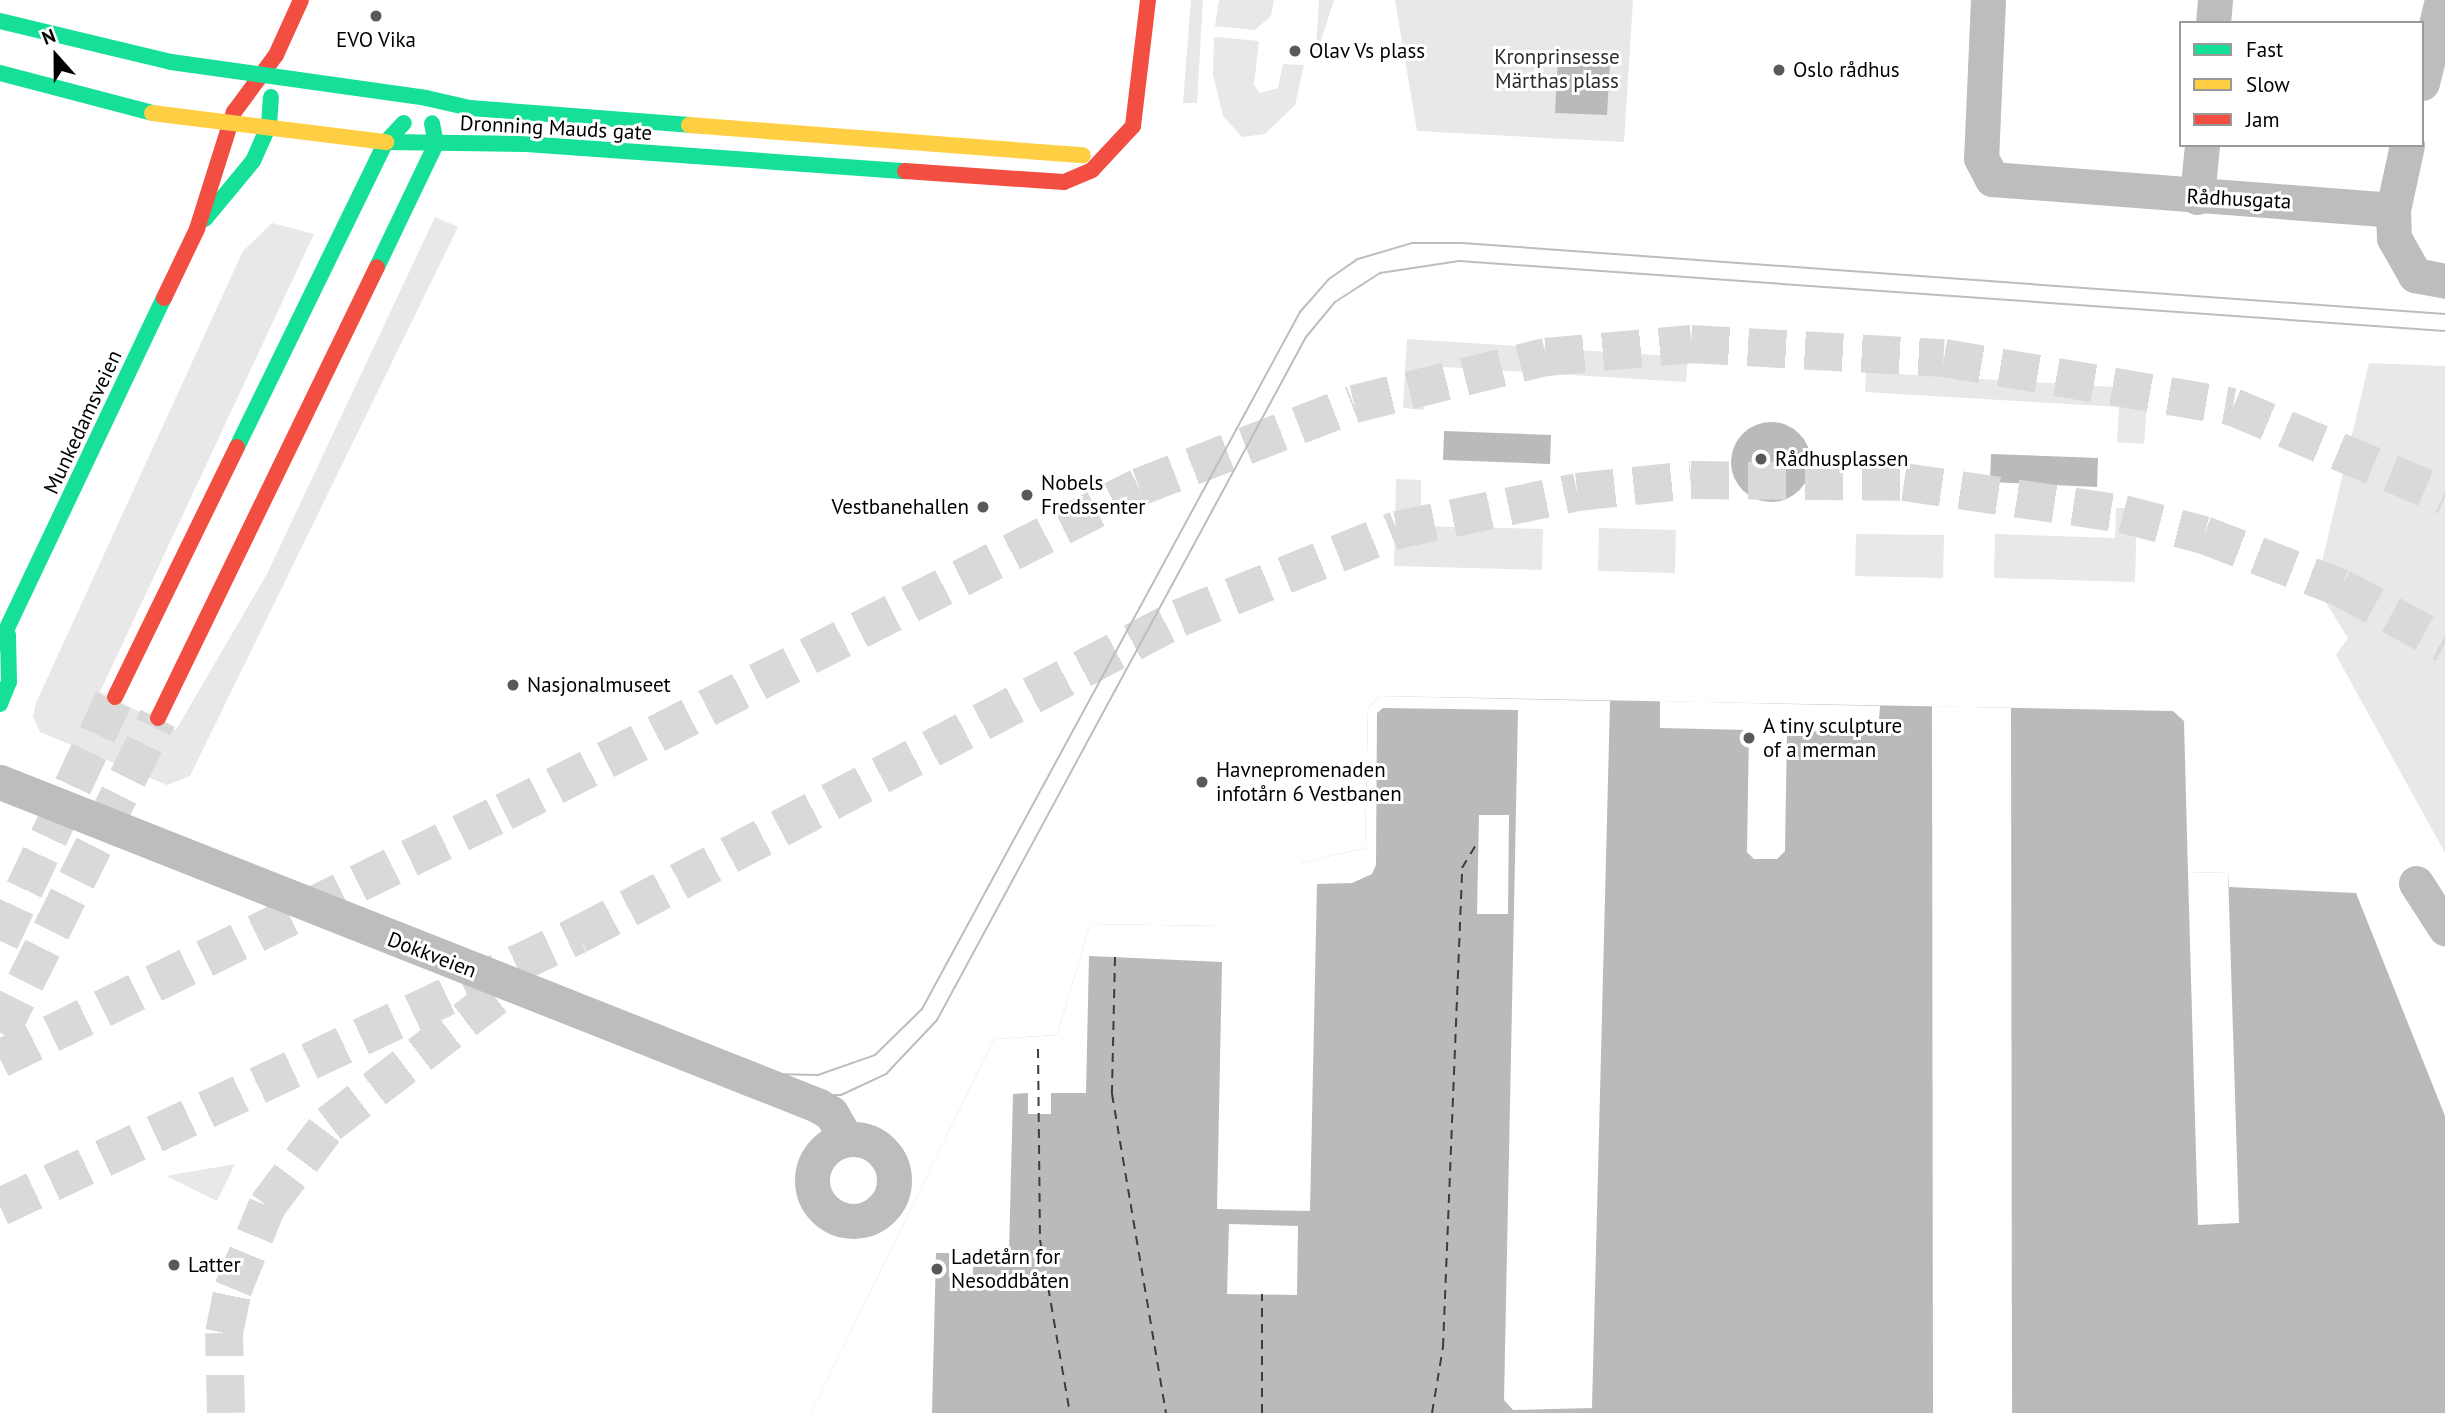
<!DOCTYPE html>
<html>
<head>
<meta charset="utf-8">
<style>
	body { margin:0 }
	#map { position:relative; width:2445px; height:1413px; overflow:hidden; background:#fff; font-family:"PT Sans",sans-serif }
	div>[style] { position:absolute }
	.green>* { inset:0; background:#e8e8e8 }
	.water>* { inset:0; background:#bababa }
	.round { border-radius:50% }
	.pier>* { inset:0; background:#fff }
	.ferry>* { height:2px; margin-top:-1px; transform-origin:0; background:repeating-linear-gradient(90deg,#3d3d3d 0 9px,transparent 0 16px) }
	.highway-tunnel>* { height:38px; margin-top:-19px; transform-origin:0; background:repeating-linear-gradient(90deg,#d9d9d9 0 38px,transparent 0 57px) }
	.street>* { height:35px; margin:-17.5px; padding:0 17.5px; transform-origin:17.5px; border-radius:17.5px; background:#bdbdbd }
	.street>.ring { margin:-17.5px; padding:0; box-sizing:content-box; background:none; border:35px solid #bdbdbd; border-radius:50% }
	.fast>* { height:16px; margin:-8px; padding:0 8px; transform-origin:8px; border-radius:8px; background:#16e098 }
	.slow>* { height:16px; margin:-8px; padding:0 8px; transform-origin:8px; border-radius:8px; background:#ffcf43 }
	.jam>* { height:16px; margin:-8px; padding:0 8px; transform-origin:8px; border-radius:8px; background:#f24e42 }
	.tram>* { height:2px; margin:-1px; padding:0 1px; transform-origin:1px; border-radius:1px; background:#bdbdbd }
	.fast-bridge>* { height:16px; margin:-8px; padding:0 8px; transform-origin:8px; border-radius:8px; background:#16e098 }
	.slow-bridge>* { height:16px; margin:-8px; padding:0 8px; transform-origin:8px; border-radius:8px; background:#ffcf43 }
	.dots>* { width:19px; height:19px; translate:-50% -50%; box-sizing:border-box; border:4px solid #fff; border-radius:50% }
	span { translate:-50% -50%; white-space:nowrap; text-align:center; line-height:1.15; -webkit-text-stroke:6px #fff; paint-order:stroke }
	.poi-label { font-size:21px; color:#000 }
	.left { translate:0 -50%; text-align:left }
	.right { translate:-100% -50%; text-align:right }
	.park-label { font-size:21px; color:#2c2c2c }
	.street-label { font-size:21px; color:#000 }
	.legend { position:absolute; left:2179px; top:21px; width:245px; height:126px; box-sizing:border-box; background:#fff; border:2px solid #999; margin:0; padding:9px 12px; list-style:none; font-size:21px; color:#000 }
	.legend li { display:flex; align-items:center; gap:14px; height:35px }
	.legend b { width:35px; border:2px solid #999 }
	.north { position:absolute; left:21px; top:21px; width:70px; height:70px; -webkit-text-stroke:5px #fff; paint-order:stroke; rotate:339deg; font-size:19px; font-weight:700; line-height:28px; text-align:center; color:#000 }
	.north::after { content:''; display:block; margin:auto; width:24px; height:32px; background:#000; clip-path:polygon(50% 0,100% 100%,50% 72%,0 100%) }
</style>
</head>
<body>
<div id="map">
	<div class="green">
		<div style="clip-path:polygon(1191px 0,1203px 0,1197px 103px,1183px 103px)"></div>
		<div style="clip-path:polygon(1219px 0,1274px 0,1271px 16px,1255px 30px,1215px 26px)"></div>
		<div style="clip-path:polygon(1319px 0,1334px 0,1315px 59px,1316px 46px)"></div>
		<div style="clip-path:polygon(1395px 0,1633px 0,1624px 142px,1417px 131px)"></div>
		<div style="clip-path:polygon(1214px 37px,1259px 41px,1254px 85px,1260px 93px,1278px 88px,1283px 64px,1304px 65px,1295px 105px,1265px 134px,1242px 137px,1223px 116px,1213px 75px)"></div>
		<div style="clip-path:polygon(435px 217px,458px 227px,190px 776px,167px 785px,40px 732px,33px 717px,36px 703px,243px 251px,272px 223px,314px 234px,100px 692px,176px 730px,267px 574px)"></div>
		<div style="clip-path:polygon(1407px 339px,1688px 357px,1686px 382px,1427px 366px,1424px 410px,1403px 408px)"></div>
		<div style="clip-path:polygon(2369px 363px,2445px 366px,2445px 853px,2336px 655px,2348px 638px,2316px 587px)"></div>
		<div style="clip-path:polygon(1866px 372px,2148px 389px,2144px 444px,2117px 442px,2119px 407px,1865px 392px)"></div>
		<div style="clip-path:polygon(1396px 479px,1421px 480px,1421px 526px,1543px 529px,1542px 570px,1394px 566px)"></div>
		<div style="clip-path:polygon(2116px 508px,2137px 508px,2135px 582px,1994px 578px,1995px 534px,2115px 538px)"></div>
		<div style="clip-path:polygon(1599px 528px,1676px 530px,1675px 573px,1598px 571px)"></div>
		<div style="clip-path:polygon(1856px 534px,1944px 535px,1943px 578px,1855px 576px)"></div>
		<div style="clip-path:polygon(235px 1164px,217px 1201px,166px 1176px)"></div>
	</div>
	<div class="water">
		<div style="clip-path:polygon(1558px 59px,1610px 62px,1607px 115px,1555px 113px)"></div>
		<div class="round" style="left:1731px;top:422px;width:80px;height:80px"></div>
		<div style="clip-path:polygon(1444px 431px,1551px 435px,1550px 464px,1443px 460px)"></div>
		<div style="clip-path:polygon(1991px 454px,2098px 458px,2097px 487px,1990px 482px)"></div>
		<div style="clip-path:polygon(1380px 696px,2173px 711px,2184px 721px,2188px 873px,2228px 872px,2229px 887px,2356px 893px,2445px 1116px,2445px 1413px,811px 1413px,994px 1039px,1057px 1035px,1090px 924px,1222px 926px,1301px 863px,1365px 848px,1368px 708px)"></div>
	</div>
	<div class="pier">
		<div style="clip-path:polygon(1380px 696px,1610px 701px,1592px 1408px,1513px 1410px,1504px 1400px,1518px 710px,1383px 708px,1377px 713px,1376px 865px,1372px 874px,1352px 883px,1317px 884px,1310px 1211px,1217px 1209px,1222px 962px,1089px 956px,1086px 1093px,1051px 1093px,1051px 1114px,1028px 1114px,1028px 1093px,1013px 1094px,1009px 1252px,973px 1252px,973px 1277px,949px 1277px,949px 1253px,936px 1253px,932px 1413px,811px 1413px,994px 1039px,1057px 1035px,1090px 924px,1222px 926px,1224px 881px,1365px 848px,1368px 708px)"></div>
		<div style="clip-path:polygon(1660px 701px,1880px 706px,1878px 732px,1787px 731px,1785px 851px,1777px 859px,1754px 859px,1747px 852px,1749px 730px,1660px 728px)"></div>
		<div style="clip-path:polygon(1932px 706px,2011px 708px,2012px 1413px,1933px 1413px)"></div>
		<div style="clip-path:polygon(1479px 815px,1509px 815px,1508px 914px,1477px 914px)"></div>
		<div style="clip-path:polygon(2228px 872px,2239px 1223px,2198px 1225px,2188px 873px)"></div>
		<div style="clip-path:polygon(1229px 1224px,1298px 1226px,1297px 1295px,1227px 1294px)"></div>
	</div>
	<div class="ferry">
		<div style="left:1115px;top:957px;width:137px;rotate:91.3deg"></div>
		<div style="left:1112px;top:1094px;width:324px;rotate:80.4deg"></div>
		<div style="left:1038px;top:1049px;width:191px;rotate:89.4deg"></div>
		<div style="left:1040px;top:1240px;width:176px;rotate:80.2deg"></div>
		<div style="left:1262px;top:1413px;width:119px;rotate:-90deg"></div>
		<div style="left:1432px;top:1413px;width:67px;rotate:-80.5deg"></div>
		<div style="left:1443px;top:1347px;width:479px;rotate:-87.7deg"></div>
		<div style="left:1462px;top:868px;width:31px;rotate:-59deg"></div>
	</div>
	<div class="highway-tunnel">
		<div style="left:0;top:941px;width:270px;rotate:-64.8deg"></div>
		<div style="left:0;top:1033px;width:352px;rotate:-63.4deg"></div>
		<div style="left:0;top:1059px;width:561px;rotate:-26.11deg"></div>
		<div style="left:504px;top:812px;width:713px;rotate:-27.1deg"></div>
		<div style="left:1139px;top:487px;width:230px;rotate:-21.1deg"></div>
		<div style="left:1354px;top:404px;width:198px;rotate:-13.8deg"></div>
		<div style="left:1546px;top:357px;width:146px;rotate:-5.1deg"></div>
		<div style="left:1691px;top:344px;width:253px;rotate:3.2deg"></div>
		<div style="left:1944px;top:358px;width:293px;rotate:9.6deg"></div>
		<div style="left:2233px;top:407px;width:230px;rotate:22.8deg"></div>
		<div style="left:0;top:1207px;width:639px;rotate:-25.2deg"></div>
		<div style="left:578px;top:935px;width:679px;rotate:-27.81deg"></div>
		<div style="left:1179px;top:618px;width:235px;rotate:-22deg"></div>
		<div style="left:1397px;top:530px;width:184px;rotate:-11.9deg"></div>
		<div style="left:1577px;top:492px;width:115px;rotate:-6deg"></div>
		<div style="left:1691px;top:480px;width:213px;rotate:0.5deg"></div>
		<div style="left:1904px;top:482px;width:221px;rotate:8.3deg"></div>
		<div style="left:2123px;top:514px;width:84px;rotate:14.5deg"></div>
		<div style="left:2204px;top:535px;width:147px;rotate:21.1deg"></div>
		<div style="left:2341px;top:588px;width:118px;rotate:28.3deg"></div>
		<div style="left:226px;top:1413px;width:80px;rotate:-91.4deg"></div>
		<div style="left:224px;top:1333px;width:45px;rotate:-78.4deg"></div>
		<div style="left:233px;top:1289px;width:90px;rotate:-67.7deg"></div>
		<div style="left:267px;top:1206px;width:103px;rotate:-52.9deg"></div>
		<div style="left:329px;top:1124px;width:219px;rotate:-37.4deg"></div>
	</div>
	<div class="street">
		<div style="left:1988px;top:0;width:158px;rotate:92.5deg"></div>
		<div style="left:1981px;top:158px;width:24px;rotate:62deg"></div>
		<div style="left:1992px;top:179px;width:402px;rotate:4.4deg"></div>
		<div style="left:2213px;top:23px;width:23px;rotate:-85deg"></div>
		<div style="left:2422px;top:83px;width:85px;rotate:-76.5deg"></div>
		<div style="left:2407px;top:145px;width:66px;rotate:102.2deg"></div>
		<div style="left:2393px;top:210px;width:28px;rotate:88deg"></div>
		<div style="left:2394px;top:238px;width:43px;rotate:60.4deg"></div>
		<div style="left:2415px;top:275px;width:31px;rotate:11deg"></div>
		<div style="left:2197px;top:197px;width:52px;rotate:-84.5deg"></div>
		<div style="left:0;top:782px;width:879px;rotate:21.57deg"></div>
		<div style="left:817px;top:1105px;width:16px;rotate:30deg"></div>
		<div style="left:831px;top:1113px;width:30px;rotate:60deg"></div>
		<div style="left:2416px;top:883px;width:54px;rotate:57.2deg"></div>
		<div class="ring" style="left:812px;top:1139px;width:47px;height:47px"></div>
	</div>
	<div class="fast">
		<div style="left:0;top:21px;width:176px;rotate:13.5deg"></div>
		<div style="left:0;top:73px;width:157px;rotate:14.7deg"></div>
		<div style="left:426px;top:98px;width:45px;rotate:12.8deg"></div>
		<div style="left:470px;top:108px;width:220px;rotate:4.4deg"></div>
		<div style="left:386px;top:142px;width:140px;rotate:0.8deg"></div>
		<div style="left:526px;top:144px;width:380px;rotate:4.1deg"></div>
		<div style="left:205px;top:219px;width:75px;rotate:-50.4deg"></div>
		<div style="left:253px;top:161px;width:39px;rotate:-66deg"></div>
		<div style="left:269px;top:125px;width:28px;rotate:-86deg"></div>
		<div style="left:377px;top:267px;width:136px;rotate:-64.4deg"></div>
		<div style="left:436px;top:144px;width:21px;rotate:-101deg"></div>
		<div style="left:237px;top:447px;width:339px;rotate:-64deg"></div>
		<div style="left:386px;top:142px;width:26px;rotate:-47deg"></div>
		<div style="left:0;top:643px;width:382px;rotate:-64.6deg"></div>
		<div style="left:0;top:704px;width:24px;rotate:-68deg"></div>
		<div style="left:9px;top:682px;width:47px;rotate:-91.2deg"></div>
	</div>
	<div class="slow">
		<div style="left:689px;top:125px;width:395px;rotate:4.4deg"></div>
	</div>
	<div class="jam">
		<div style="left:905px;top:171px;width:159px;rotate:4deg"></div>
		<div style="left:1064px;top:182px;width:30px;rotate:-23deg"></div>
		<div style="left:1092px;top:170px;width:60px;rotate:-47deg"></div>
		<div style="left:1133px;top:126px;width:127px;rotate:-83.2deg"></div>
		<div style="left:164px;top:298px;width:76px;rotate:-64.4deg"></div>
		<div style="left:197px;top:229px;width:123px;rotate:-72.5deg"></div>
		<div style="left:234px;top:112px;width:71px;rotate:-53.6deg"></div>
		<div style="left:276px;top:55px;width:60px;rotate:-65.6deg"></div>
		<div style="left:115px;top:697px;width:278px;rotate:-64deg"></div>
		<div style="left:158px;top:718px;width:501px;rotate:-64.1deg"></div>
	</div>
	<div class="tram">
		<div style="left:0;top:775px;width:793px;rotate:21.39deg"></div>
		<div style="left:738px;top:1064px;width:37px;rotate:16deg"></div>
		<div style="left:774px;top:1074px;width:44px;rotate:1.3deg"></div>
		<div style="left:818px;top:1075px;width:60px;rotate:-19.3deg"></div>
		<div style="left:875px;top:1055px;width:66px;rotate:-44.4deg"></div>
		<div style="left:922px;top:1009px;width:793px;rotate:-61.53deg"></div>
		<div style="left:1300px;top:312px;width:44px;rotate:-48.7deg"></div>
		<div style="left:1329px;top:279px;width:35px;rotate:-35deg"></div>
		<div style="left:1358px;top:259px;width:56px;rotate:-16.5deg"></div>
		<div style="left:1412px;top:243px;width:50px"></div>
		<div style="left:1462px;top:243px;width:986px;rotate:4.13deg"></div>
		<div style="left:0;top:793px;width:787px;rotate:21.48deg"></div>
		<div style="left:732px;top:1081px;width:51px;rotate:17deg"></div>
		<div style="left:781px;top:1096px;width:60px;rotate:-1deg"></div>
		<div style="left:841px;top:1095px;width:50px;rotate:-25deg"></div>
		<div style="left:886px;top:1074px;width:74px;rotate:-46.6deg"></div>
		<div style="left:937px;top:1020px;width:776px;rotate:-61.62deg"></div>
		<div style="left:1306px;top:337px;width:45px;rotate:-50.4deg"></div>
		<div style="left:1335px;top:302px;width:54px;rotate:-32.8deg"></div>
		<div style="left:1380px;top:273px;width:80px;rotate:-8.6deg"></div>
		<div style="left:1459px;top:261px;width:988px;rotate:4.06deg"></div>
	</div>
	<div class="fast-bridge">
		<div style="left:171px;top:62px;width:258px;rotate:8deg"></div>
	</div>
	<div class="slow-bridge">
		<div style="left:152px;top:113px;width:236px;rotate:7.1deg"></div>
	</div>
	<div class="dots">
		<div style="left:376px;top:16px;background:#595959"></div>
		<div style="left:1295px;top:51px;background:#595959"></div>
		<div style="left:1779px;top:70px;background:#595959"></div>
		<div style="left:1761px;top:459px;background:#595959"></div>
		<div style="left:1027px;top:495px;background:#595959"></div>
		<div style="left:983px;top:507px;background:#595959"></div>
		<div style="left:513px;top:685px;background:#595959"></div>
		<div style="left:1749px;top:738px;background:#595959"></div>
		<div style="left:1202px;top:782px;background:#595959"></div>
		<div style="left:174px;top:1265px;background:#595959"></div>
		<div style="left:937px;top:1269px;background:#595959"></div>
	</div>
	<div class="poi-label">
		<span style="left:376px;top:40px">EVO Vika</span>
		<span class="left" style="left:1309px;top:51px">Olav Vs plass</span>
		<span class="left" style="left:1793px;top:70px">Oslo rådhus</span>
		<span class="left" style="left:1775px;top:459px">Rådhusplassen</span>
		<span class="left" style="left:1041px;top:495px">Nobels<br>Fredssenter</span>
		<span class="right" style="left:969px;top:507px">Vestbanehallen</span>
		<span class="left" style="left:527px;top:685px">Nasjonalmuseet</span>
		<span class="left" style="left:1763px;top:738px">A tiny sculpture<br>of a merman</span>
		<span class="left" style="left:1216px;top:782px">Havnepromenaden<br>infotårn 6 Vestbanen</span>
		<span class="left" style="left:951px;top:1269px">Ladetårn for<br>Nesoddbåten</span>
		<span class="left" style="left:188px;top:1265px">Latter</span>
	</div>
	<div class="park-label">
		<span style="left:1557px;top:69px">Kronprinsesse<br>Märthas plass</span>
	</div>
	<div class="street-label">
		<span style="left:556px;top:128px;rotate:3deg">Dronning Mauds gate</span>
		<span style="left:2239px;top:199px;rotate:3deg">Rådhusgata</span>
		<span style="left:83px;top:422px;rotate:-65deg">Munkedamsveien</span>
		<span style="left:432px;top:955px;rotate:21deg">Dokkveien</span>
	</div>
	<ul class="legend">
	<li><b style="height:9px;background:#16e098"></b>Fast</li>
	<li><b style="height:9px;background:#ffcf43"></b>Slow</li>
	<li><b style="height:9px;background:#f24e42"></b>Jam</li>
	</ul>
	<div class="north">N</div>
</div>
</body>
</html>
